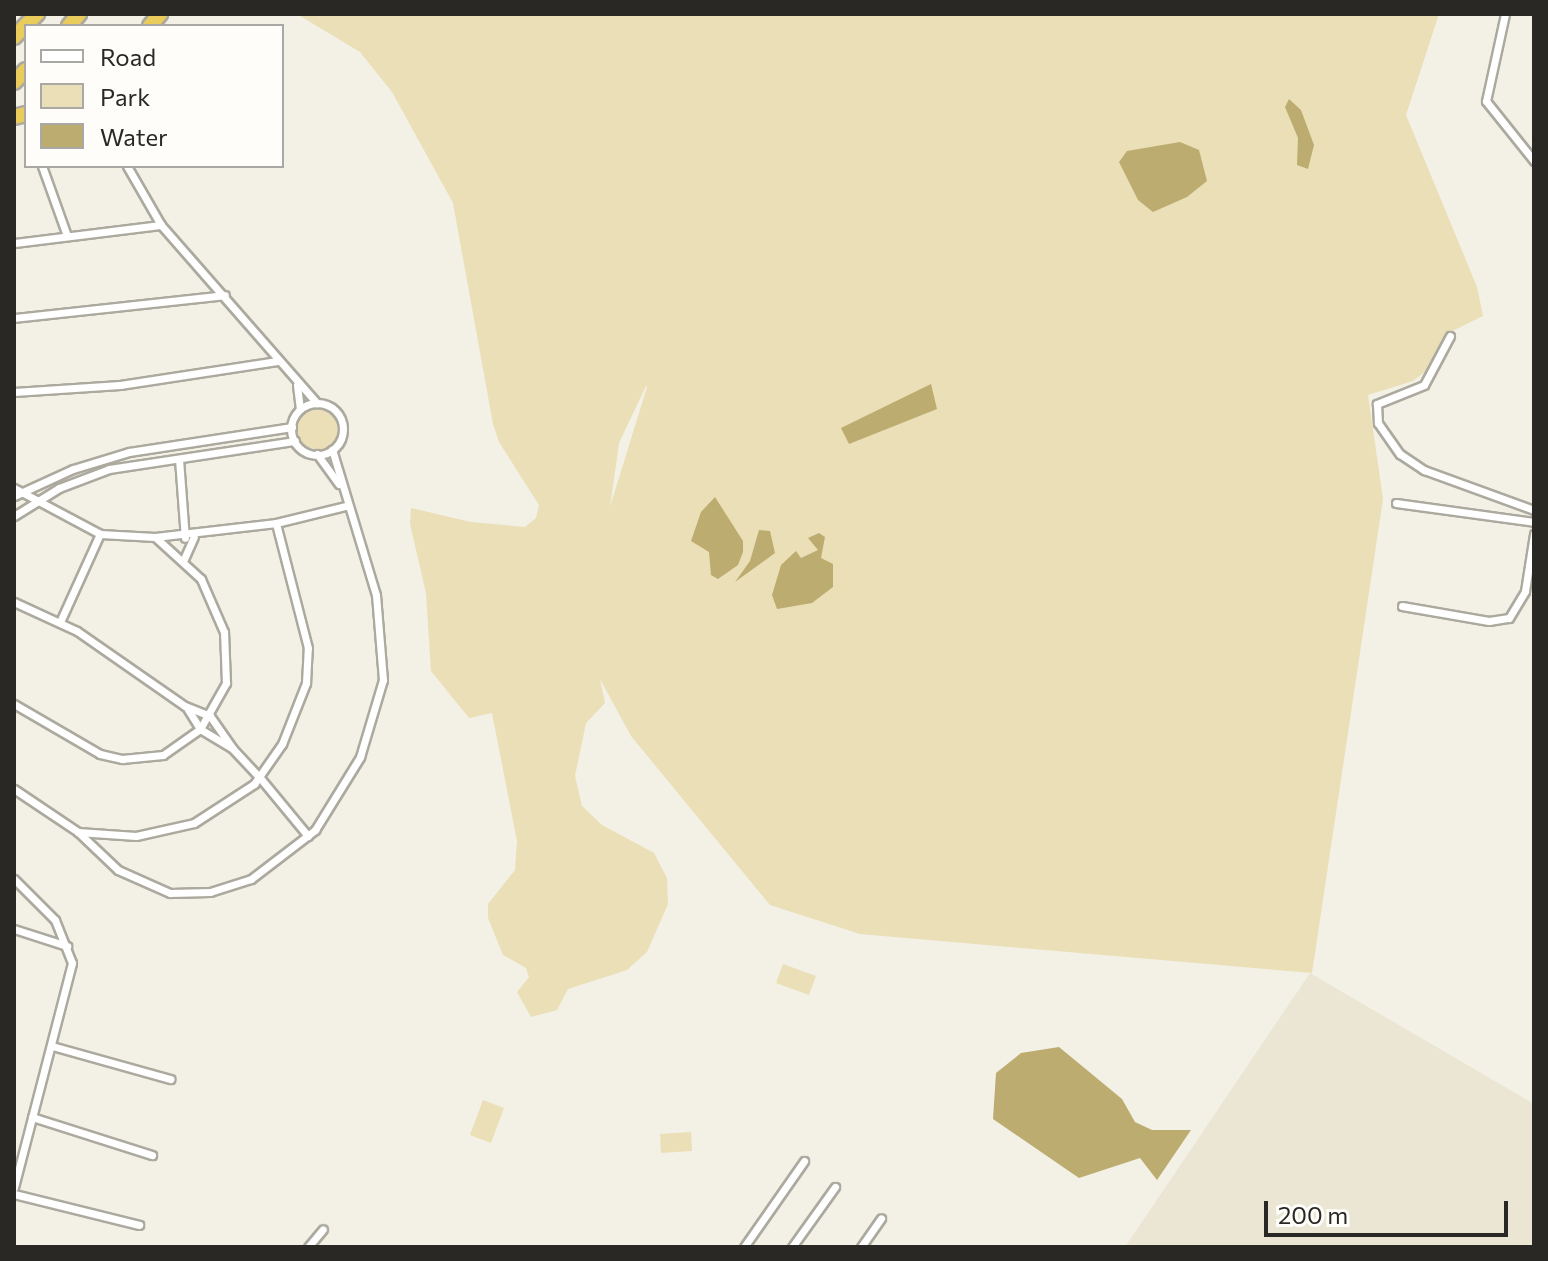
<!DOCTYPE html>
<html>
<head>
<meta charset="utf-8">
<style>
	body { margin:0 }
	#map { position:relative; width:1548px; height:1261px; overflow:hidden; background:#f3f0e5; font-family:Commissioner,sans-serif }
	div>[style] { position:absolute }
	.built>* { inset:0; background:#ebe6d4 }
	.green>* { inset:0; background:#eadfb7 }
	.round { border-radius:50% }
	.water>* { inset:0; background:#bcac6f }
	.roads { filter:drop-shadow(2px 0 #aca99f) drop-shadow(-2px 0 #aca99f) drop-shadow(0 2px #aca99f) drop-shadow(0 -2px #aca99f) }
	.minor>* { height:7px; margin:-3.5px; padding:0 3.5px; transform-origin:3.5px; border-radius:3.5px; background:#fff }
	.minor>.ring { margin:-3.5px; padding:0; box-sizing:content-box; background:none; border:7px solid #fff; border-radius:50% }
	.motorway>* { height:14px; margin:-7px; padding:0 7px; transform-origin:7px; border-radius:7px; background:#e9cc5c }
	span { translate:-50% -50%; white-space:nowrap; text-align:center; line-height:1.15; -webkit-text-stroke:8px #fffdf9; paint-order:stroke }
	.frame { position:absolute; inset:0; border:16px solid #292824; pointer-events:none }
	.legend { position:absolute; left:24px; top:24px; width:260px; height:144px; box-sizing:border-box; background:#fffdf9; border:2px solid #a9a8a4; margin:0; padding:10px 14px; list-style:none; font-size:24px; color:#292824 }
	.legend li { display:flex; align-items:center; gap:16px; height:40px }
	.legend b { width:40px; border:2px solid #a9a8a4 }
	.scale { position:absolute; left:1264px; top:1201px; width:244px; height:36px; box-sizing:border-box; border:4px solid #292824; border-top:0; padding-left:10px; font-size:24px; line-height:28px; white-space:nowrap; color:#292824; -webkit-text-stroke:6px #fffdf9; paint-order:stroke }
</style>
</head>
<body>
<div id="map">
	<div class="built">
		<div style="clip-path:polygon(1310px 973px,1534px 1104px,1534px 1247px,1125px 1247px)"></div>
	</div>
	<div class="green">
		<div style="clip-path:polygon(evenodd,297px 14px,1439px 14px,1406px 115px,1477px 287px,1483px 316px,1446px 334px,1426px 371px,1413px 381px,1368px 395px,1383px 499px,1312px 973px,860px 934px,770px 905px,631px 736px,600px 679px,605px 703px,586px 723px,575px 776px,582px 806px,602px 825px,654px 853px,667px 878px,668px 904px,647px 952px,627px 970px,568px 989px,557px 1010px,531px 1017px,517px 992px,529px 977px,526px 968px,503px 955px,488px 918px,488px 904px,515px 870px,517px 841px,492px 713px,469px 718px,431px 671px,426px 593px,410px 524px,411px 508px,471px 522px,525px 527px,536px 518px,539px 505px,499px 442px,493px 424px,453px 203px,392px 92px,360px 52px,297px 14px,646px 386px,647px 387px,610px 507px,619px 443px,646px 386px)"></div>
		<div class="round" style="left:297px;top:408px;width:42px;height:42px"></div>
		<div style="clip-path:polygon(783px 964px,816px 976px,809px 995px,776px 983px)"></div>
		<div style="clip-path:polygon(483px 1100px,504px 1108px,491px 1143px,470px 1135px)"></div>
		<div style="clip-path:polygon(691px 1132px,692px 1151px,661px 1153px,660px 1134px)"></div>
	</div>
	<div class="water">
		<div style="clip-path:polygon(1289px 99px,1301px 110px,1314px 145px,1308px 169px,1297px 165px,1298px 138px,1285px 107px)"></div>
		<div style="clip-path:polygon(1180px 142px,1199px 150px,1207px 181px,1187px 197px,1153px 212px,1138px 200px,1119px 162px,1127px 151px)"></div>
		<div style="clip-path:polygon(931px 384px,937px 409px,849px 444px,841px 428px)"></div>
		<div style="clip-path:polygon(715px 497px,743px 541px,743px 552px,738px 565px,718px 579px,711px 575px,709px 552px,691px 541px,701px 512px)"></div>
		<div style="clip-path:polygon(759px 530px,770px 531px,775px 553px,735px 582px,750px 561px)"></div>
		<div style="clip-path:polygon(819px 533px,825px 537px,821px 558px,833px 564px,833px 587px,812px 603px,777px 609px,772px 595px,781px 565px,796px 551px,801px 558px,818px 550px,808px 538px)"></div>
		<div style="clip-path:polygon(1059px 1047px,1122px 1099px,1135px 1122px,1152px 1130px,1191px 1130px,1157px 1180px,1140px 1158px,1079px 1178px,993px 1119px,996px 1073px,1021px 1053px)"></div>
	</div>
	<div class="roads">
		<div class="minor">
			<div style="left:1505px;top:14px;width:89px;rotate:102.3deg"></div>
			<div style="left:1486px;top:101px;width:77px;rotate:51.3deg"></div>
			<div style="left:42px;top:166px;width:74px;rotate:70.3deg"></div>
			<div style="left:127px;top:166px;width:68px;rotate:60deg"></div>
			<div style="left:161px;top:225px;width:237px;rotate:48.8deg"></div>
			<div style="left:14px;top:243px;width:148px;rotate:-7deg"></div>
			<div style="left:14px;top:318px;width:212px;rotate:-6.2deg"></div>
			<div style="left:1450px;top:336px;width:55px;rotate:118deg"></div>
			<div style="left:1424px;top:385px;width:51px;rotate:158deg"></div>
			<div style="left:1377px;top:404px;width:19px;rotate:87deg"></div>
			<div style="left:1378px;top:423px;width:38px;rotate:55deg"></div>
			<div style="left:1400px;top:454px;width:29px;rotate:34deg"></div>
			<div style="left:1424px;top:470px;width:117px;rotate:20deg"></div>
			<div style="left:297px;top:385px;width:24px;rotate:83deg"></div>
			<div style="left:14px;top:392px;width:106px;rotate:-3.8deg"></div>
			<div style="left:120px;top:385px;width:159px;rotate:-8.7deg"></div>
			<div class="ring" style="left:291px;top:403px;width:45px;height:45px"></div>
			<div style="left:317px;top:454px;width:37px;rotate:54deg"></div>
			<div style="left:179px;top:459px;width:79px;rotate:85.7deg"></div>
			<div style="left:14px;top:488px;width:98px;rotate:28.1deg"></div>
			<div style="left:100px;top:534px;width:55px;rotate:3.1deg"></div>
			<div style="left:155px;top:537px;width:122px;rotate:-6.6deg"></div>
			<div style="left:276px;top:523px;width:72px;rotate:-13.7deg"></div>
			<div style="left:14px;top:496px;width:65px;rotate:-24.6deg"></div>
			<div style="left:73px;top:469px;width:59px;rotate:-16.9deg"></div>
			<div style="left:129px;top:452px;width:165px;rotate:-8.7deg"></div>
			<div style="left:1396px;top:503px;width:139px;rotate:7.8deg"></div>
			<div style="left:14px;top:516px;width:53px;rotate:-31.9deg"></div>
			<div style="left:59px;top:488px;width:53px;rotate:-20.8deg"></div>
			<div style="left:109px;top:469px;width:188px;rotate:-8.6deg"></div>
			<div style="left:184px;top:559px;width:24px;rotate:-66deg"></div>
			<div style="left:14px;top:602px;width:69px;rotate:24.7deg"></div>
			<div style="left:77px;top:631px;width:131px;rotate:34.8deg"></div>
			<div style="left:185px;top:706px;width:27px;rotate:22deg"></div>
			<div style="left:210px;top:716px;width:39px;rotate:55deg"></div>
			<div style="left:1402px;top:606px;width:88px;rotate:9.8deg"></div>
			<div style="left:1489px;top:621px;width:20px;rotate:-9deg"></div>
			<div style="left:1509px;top:618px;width:31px;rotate:-59deg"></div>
			<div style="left:1525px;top:591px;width:58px;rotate:-81deg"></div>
			<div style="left:60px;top:622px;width:97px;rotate:-65.6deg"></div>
			<div style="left:14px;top:704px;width:99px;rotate:30.2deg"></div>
			<div style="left:100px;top:754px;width:23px;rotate:13deg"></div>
			<div style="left:122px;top:759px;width:41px;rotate:-5.6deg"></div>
			<div style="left:163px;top:755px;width:45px;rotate:-35.1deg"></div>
			<div style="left:200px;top:729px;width:53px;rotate:-60.5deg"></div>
			<div style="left:226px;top:683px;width:51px;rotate:-92.2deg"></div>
			<div style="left:224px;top:632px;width:58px;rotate:-113.5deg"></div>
			<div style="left:201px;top:579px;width:62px;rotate:-137.6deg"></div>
			<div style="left:187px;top:708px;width:25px;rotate:58deg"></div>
			<div style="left:200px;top:729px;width:37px;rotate:31deg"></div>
			<div style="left:232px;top:748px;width:42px;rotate:46.9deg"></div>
			<div style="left:261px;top:779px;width:74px;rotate:50.5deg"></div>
			<div style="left:14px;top:789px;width:77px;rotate:33.9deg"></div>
			<div style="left:78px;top:832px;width:55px;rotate:43.5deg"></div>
			<div style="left:118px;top:870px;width:57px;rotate:23.9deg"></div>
			<div style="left:170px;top:893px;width:40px;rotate:-1.4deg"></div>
			<div style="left:210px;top:892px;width:43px;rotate:-17.6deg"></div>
			<div style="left:251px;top:879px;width:81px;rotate:-37.4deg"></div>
			<div style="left:315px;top:830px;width:86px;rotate:-58.3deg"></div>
			<div style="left:360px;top:757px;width:80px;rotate:-73.4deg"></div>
			<div style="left:383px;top:680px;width:85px;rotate:-94.7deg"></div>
			<div style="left:376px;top:595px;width:152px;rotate:-106.8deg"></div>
			<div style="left:78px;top:832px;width:58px;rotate:3.9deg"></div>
			<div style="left:136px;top:836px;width:59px;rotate:-12.6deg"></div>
			<div style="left:194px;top:823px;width:72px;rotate:-33deg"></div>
			<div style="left:254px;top:784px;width:49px;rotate:-55deg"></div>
			<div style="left:282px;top:744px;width:66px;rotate:-68.5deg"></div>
			<div style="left:306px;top:683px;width:35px;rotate:-87deg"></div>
			<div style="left:308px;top:648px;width:129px;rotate:-104.4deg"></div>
			<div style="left:14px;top:879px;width:58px;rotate:45deg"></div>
			<div style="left:55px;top:920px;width:46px;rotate:68.4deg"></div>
			<div style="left:72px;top:963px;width:232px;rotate:104.5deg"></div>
			<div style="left:14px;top:929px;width:56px;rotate:17.8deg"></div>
			<div style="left:52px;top:1046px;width:123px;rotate:15.6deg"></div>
			<div style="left:32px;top:1117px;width:126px;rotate:17.6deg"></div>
			<div style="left:14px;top:1194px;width:129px;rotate:13.9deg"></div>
			<div style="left:308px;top:1247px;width:23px;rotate:-50deg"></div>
			<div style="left:744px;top:1247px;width:105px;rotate:-55.1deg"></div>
			<div style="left:792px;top:1247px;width:74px;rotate:-54.4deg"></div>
			<div style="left:861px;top:1247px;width:35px;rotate:-55deg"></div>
		</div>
		<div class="motorway">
			<div style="left:69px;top:26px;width:16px;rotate:-50deg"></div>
			<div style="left:150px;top:26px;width:16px;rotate:-50deg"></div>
			<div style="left:14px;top:37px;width:33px;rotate:-45deg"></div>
			<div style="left:14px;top:82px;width:17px;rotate:-45deg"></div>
			<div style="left:14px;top:117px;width:12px;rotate:-14deg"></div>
		</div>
	</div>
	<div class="frame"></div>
	<ul class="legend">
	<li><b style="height:10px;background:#fff"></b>Road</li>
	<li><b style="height:22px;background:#eadfb7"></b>Park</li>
	<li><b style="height:22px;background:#bcac6f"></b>Water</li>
	</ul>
	<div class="scale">200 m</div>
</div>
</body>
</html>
